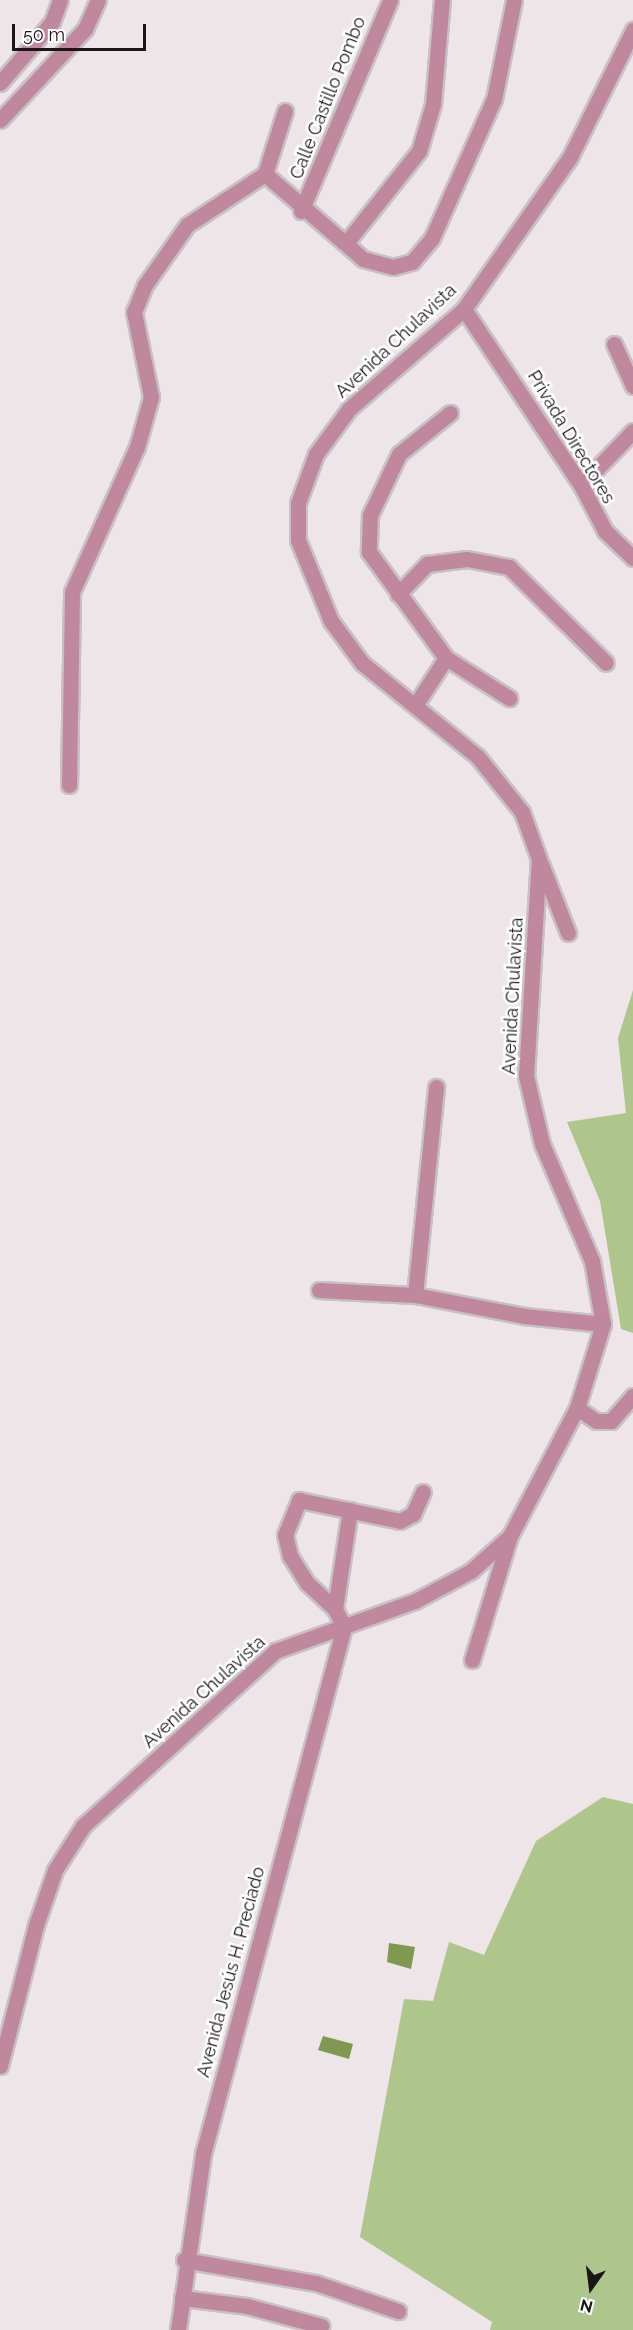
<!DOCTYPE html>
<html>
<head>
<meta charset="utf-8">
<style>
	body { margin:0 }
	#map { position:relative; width:633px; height:2330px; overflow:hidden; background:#eee5e8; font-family:Raleway,sans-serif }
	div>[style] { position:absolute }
	.green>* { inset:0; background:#aec58b }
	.water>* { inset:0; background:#7f9950 }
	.roads { filter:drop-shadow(2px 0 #c8c0c3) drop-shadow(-2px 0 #c8c0c3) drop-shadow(0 2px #c8c0c3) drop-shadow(0 -2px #c8c0c3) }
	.street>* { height:15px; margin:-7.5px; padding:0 7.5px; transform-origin:7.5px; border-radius:7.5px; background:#c0889d }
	span { translate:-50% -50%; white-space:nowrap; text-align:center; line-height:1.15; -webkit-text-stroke:5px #fff; paint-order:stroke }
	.street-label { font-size:18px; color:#1a1618 }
	.north { position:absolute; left:561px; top:2258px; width:60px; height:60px; -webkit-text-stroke:4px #fff; paint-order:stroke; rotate:194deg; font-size:16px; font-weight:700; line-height:24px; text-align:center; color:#1a1618 }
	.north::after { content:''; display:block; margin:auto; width:21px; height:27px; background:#1a1618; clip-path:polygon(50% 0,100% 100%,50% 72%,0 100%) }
	.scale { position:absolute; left:12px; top:24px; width:134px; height:27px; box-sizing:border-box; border:3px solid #1a1618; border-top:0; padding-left:8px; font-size:18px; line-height:21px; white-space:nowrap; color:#1a1618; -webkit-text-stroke:4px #fff; paint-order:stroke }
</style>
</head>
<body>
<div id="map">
	<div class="green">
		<div style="clip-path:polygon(633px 990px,633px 1333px,621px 1329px,600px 1201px,567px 1122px,626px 1113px,618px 1038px)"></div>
		<div style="clip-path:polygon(603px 1797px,633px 1804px,633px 2330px,490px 2330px,492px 2322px,360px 2237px,404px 1999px,433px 2001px,449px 1942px,484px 1955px,536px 1841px)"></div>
	</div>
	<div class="water">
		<div style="clip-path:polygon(389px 1943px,415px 1947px,411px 1969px,387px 1962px)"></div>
		<div style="clip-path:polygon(323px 2036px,353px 2044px,349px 2059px,318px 2050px)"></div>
	</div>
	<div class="roads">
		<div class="street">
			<div style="left:0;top:83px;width:80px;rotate:-49.6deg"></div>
			<div style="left:52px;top:22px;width:23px;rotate:-70deg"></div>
			<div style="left:0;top:120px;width:125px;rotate:-47deg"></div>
			<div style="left:85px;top:29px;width:32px;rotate:-66deg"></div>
			<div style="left:265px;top:174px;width:130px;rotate:40.9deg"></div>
			<div style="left:363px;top:259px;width:31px;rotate:15deg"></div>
			<div style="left:393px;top:267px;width:20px;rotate:-15deg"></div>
			<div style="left:412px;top:262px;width:31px;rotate:-50deg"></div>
			<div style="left:432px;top:238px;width:152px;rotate:-66deg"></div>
			<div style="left:494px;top:99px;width:101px;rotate:-78.6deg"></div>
			<div style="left:265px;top:174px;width:66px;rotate:-72.4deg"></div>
			<div style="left:301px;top:211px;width:229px;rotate:-67.1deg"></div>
			<div style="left:346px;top:243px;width:117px;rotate:-51.6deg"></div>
			<div style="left:419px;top:151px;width:49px;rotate:-73.4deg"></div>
			<div style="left:433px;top:104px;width:104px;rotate:-85.1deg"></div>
			<div style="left:464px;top:309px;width:211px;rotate:56.4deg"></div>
			<div style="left:581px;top:485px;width:52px;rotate:62.4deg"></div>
			<div style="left:605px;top:531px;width:39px;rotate:44deg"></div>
			<div style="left:614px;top:344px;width:46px;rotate:65.7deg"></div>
			<div style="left:450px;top:413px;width:65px;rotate:141.2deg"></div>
			<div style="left:399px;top:454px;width:68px;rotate:115.4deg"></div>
			<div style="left:370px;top:515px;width:37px;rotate:92deg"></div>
			<div style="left:369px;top:552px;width:131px;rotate:54deg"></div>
			<div style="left:446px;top:658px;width:75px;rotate:32.4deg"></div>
			<div style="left:581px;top:485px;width:75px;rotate:-46.1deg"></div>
			<div style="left:398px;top:594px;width:42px;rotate:-46deg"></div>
			<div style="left:427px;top:564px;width:40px;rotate:-7.1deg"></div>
			<div style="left:467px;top:559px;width:43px;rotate:10.8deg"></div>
			<div style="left:509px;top:567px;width:136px;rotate:44.7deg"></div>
			<div style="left:416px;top:704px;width:55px;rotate:-56.9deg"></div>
			<div style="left:69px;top:785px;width:193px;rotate:-89.1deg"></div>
			<div style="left:72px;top:592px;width:159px;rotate:-65.9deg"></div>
			<div style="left:137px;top:447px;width:52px;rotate:-74.4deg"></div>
			<div style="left:151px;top:397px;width:87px;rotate:-101.3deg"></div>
			<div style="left:134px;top:312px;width:29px;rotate:-68deg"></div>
			<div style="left:145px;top:285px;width:73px;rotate:-55deg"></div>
			<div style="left:187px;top:225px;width:93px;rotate:-33.2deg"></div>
			<div style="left:541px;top:864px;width:74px;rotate:68.6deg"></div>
			<div style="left:319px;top:1290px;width:96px;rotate:3deg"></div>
			<div style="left:415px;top:1295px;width:111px;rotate:10.9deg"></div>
			<div style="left:524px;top:1316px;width:79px;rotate:5.8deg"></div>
			<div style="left:415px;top:1295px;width:209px;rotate:-84.2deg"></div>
			<div style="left:577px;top:1408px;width:23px;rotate:34deg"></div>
			<div style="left:596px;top:1421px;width:15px"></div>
			<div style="left:611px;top:1421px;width:33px;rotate:-49deg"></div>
			<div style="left:335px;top:1609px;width:38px;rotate:-137deg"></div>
			<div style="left:307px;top:1583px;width:32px;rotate:-122deg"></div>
			<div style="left:290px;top:1556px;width:22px;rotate:-103deg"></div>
			<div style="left:285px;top:1535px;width:38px;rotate:-68deg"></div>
			<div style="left:299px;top:1500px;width:103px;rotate:11.7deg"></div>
			<div style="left:400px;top:1521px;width:15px;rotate:-28deg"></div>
			<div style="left:413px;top:1514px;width:24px;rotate:-66deg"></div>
			<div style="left:472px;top:1660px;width:130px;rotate:-73deg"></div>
			<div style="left:0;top:2066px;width:146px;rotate:-75.7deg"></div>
			<div style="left:36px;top:1925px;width:58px;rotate:-70.9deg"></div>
			<div style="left:55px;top:1870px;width:52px;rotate:-57.5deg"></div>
			<div style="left:83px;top:1826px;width:260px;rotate:-42.3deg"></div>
			<div style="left:275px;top:1651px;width:149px;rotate:-19.7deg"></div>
			<div style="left:415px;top:1601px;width:64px;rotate:-28.2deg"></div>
			<div style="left:471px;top:1571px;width:52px;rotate:-41.9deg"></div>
			<div style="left:510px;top:1536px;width:144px;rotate:-62.4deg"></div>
			<div style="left:577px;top:1408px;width:88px;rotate:-72.8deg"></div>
			<div style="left:603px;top:1324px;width:64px;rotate:-99.9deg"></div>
			<div style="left:592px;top:1261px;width:127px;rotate:-113.1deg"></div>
			<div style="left:542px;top:1144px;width:70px;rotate:-103.2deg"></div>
			<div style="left:526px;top:1076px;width:217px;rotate:-86.6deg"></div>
			<div style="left:539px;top:859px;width:50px;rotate:-109.9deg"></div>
			<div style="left:522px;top:812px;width:70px;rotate:-128.7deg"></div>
			<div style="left:478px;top:757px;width:149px;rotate:-141deg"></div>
			<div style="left:362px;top:663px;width:52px;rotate:-126.4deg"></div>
			<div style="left:331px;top:621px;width:87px;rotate:-112.2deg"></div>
			<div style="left:298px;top:540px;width:37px;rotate:-90deg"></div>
			<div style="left:298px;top:503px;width:52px;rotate:-69.8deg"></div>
			<div style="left:316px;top:454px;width:56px;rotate:-53.7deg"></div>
			<div style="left:349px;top:409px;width:152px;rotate:-41deg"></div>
			<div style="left:464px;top:309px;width:185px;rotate:-55.1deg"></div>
			<div style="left:570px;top:157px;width:142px;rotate:-63.6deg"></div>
			<div style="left:184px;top:2260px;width:134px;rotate:9.9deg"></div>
			<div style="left:316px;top:2283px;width:87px;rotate:18.9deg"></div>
			<div style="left:182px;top:2298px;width:65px;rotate:7deg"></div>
			<div style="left:247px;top:2306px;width:77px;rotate:15.1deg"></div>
			<div style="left:178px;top:2330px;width:178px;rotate:-81.9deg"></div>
			<div style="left:203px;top:2154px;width:546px;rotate:-75.02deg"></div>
			<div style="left:344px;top:1627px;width:20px;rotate:-117deg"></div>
			<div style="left:335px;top:1609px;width:100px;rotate:-81.4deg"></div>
		</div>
	</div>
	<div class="street-label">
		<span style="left:328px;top:98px;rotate:-68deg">Calle Castillo Pombo</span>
		<span style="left:396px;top:341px;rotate:-43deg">Avenida Chulavista</span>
		<span style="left:571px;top:437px;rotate:59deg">Privada Directores</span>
		<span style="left:513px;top:996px;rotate:-87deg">Avenida Chulavista</span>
		<span style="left:204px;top:1692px;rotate:-42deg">Avenida Chulavista</span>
		<span style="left:231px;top:1972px;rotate:-75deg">Avenida Jesús H. Preciado</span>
	</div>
	<div class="north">N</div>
	<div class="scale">50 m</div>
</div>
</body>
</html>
